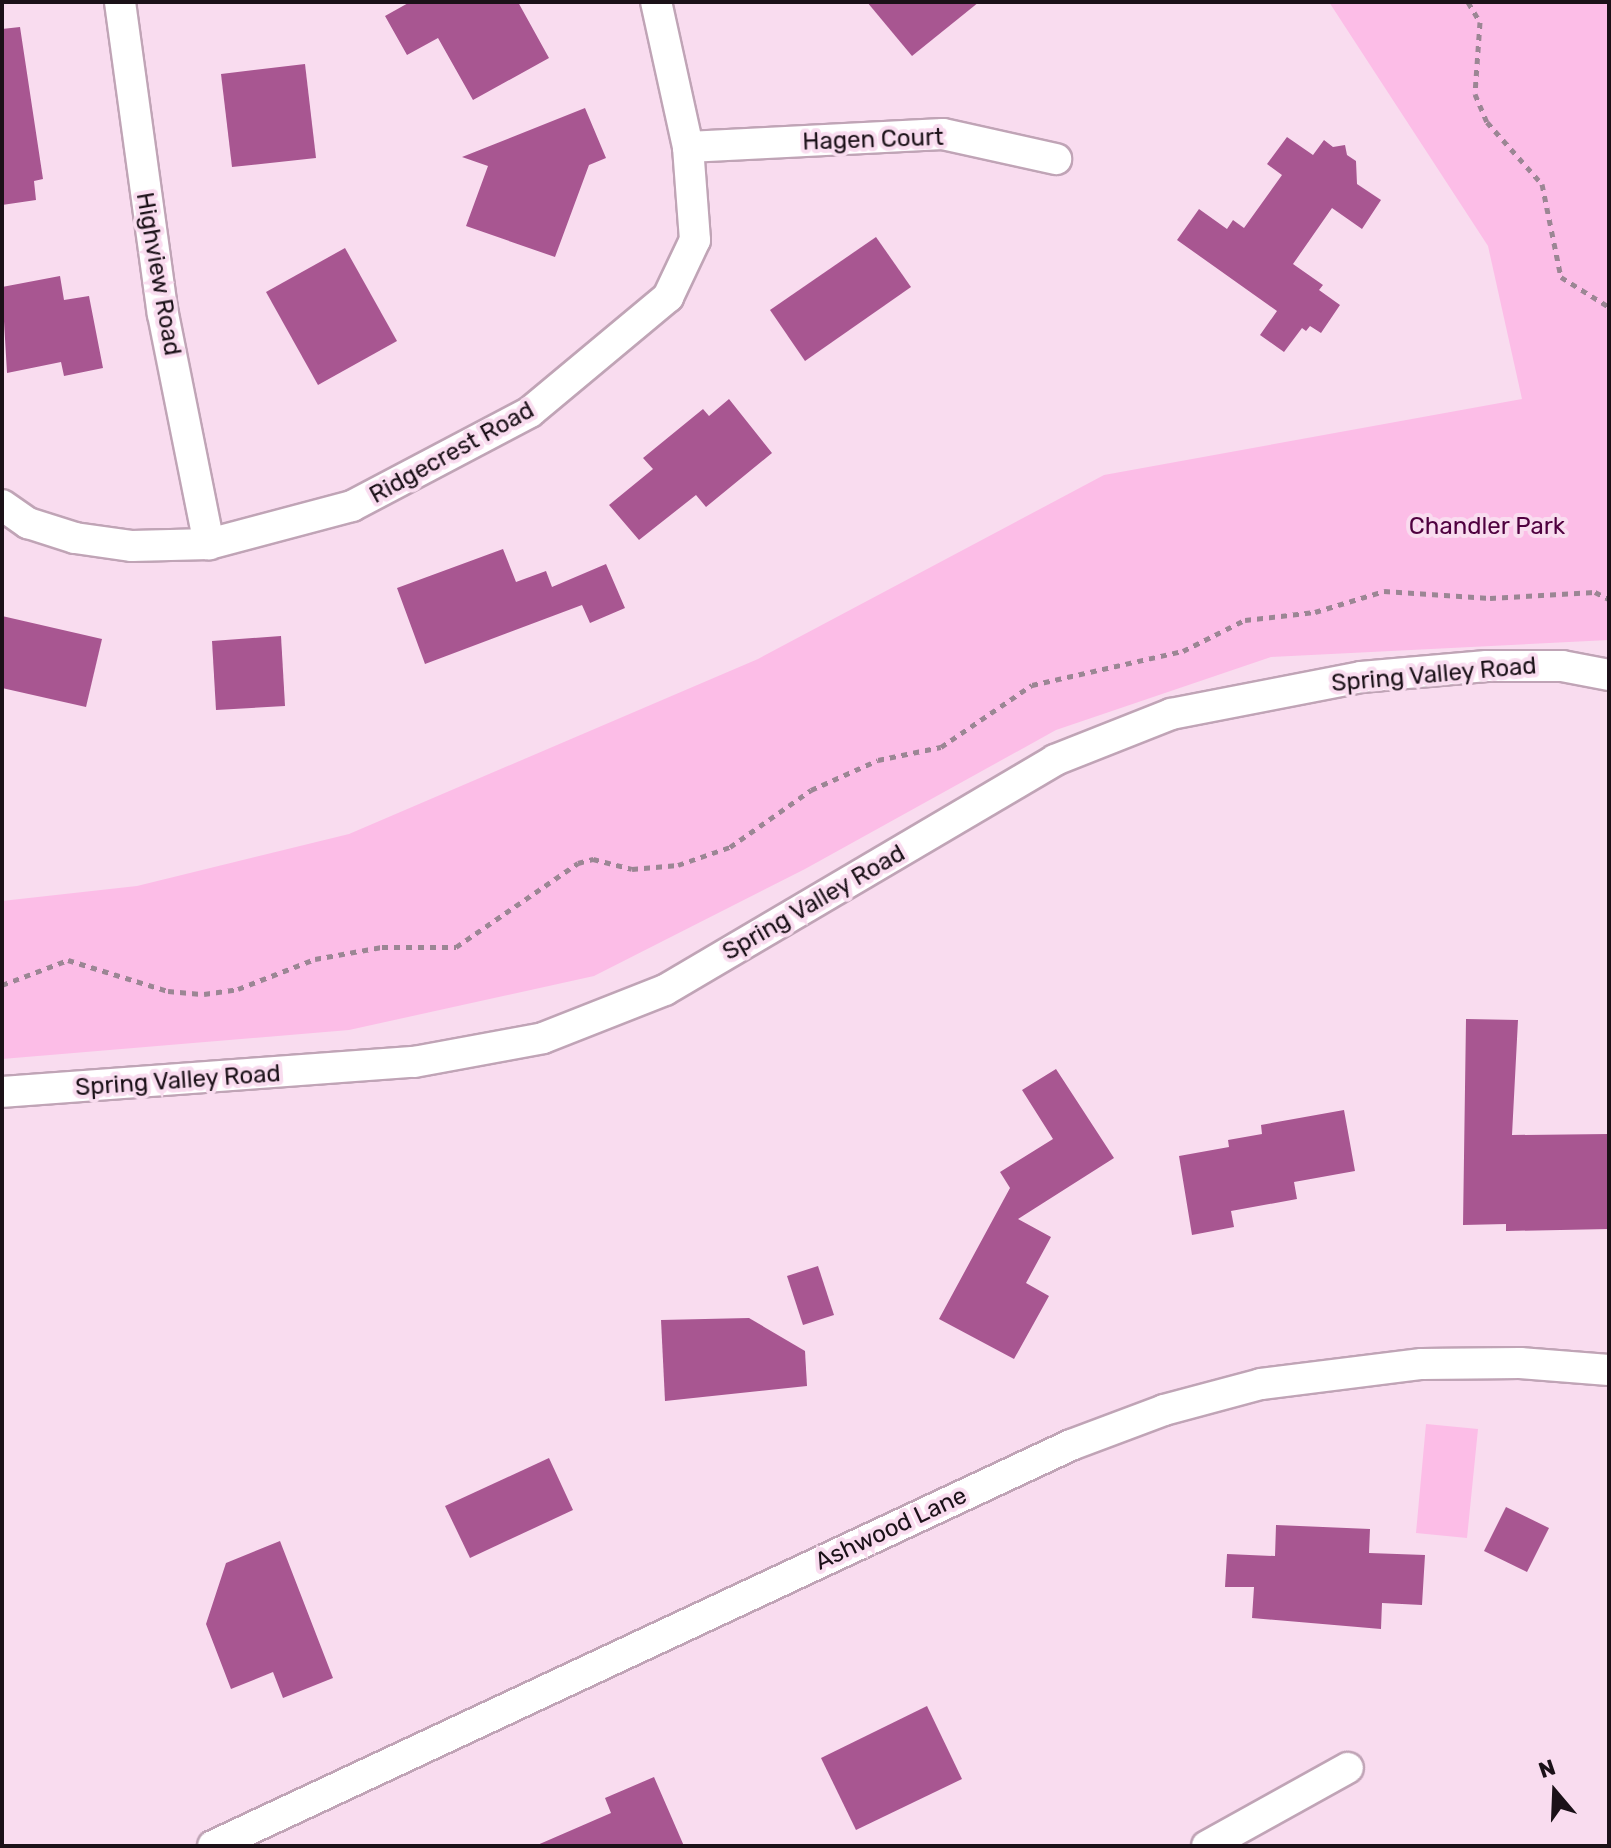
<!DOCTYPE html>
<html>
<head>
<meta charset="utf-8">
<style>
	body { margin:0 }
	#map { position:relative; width:1611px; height:1848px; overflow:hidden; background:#f9dcef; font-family:Rubik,sans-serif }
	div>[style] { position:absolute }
	.green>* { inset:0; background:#fcbde7 }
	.building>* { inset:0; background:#a85691 }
	.path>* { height:5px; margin-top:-2.5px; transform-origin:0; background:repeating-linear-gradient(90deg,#9b8694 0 6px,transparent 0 12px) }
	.roads { filter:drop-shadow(2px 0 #c0a4b6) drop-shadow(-2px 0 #c0a4b6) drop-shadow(0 2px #c0a4b6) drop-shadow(0 -2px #c0a4b6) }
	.street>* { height:30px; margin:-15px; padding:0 15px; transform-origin:15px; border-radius:15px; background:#fff }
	span { translate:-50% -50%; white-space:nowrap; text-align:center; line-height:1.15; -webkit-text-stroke:8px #f9dcef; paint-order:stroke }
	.street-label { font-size:24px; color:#1b1118 }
	.park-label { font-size:24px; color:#4f003f }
	.frame { position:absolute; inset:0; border:4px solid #1b1118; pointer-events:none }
	.north { position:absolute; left:1515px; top:1752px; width:80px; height:80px; -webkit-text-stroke:6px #f9dcef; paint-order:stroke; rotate:341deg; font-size:22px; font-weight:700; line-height:32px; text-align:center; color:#1b1118 }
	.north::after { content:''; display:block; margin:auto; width:28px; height:36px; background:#1b1118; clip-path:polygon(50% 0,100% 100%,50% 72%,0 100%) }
</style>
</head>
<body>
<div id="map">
	<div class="green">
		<div style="clip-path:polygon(1329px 2px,1609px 2px,1609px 640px,1271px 657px,1056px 730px,805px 869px,594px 976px,349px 1030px,2px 1059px,2px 901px,137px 886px,349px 834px,758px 659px,1104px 475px,1522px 399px,1488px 246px)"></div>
		<div style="clip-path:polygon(1426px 1424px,1478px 1429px,1467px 1538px,1416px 1533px)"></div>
	</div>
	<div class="building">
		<div style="clip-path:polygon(410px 2px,518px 2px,549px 58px,473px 100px,438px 38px,407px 55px,385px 16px)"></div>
		<div style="clip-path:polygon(867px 2px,979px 2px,912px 56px)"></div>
		<div style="clip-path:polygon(20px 27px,43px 179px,34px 181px,36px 200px,2px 205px,2px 29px)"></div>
		<div style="clip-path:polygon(305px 64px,316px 158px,232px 167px,221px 74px)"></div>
		<div style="clip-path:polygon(585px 108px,606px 158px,589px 165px,555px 257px,466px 226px,488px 166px,462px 157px)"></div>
		<div style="clip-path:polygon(1287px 137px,1313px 155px,1324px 140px,1333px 147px,1345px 145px,1347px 155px,1356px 161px,1357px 184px,1381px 200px,1362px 229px,1332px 208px,1293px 264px,1323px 285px,1319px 290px,1340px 305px,1321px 333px,1310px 326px,1306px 331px,1302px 328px,1284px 352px,1260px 335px,1277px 311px,1177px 240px,1199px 209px,1227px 229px,1233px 220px,1244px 228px,1282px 175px,1267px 164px)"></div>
		<div style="clip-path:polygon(876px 237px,911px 287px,805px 361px,770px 310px)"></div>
		<div style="clip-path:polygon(345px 248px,397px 341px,318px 385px,266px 292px)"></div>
		<div style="clip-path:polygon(60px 276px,64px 300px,89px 296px,103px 368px,64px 376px,61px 362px,7px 373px,2px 287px)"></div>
		<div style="clip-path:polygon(729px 399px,772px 453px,706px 507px,696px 495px,639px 540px,609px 505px,653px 469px,643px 458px,703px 409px,709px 416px)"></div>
		<div style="clip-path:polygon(503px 549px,516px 582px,546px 571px,552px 587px,606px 564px,625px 608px,590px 623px,582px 605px,425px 664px,397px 588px)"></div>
		<div style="clip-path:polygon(2px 616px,102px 639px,86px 707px,2px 688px)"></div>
		<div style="clip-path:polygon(281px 636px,285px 706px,216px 710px,212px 641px)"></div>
		<div style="clip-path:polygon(1466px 1019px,1518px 1020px,1512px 1135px,1609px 1134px,1609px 1229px,1506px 1231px,1506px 1224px,1463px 1225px)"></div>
		<div style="clip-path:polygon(1056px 1069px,1114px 1158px,1018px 1219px,1051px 1237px,1026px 1283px,1049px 1296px,1014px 1359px,939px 1319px,1010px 1188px,1000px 1172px,1053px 1139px,1022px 1090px)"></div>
		<div style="clip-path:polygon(1344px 1110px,1355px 1171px,1294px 1182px,1297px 1199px,1231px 1211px,1234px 1227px,1192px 1235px,1179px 1156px,1229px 1147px,1228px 1140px,1262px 1134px,1261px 1125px)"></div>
		<div style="clip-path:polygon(818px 1266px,834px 1315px,803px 1325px,787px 1276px)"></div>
		<div style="clip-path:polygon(749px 1318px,805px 1351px,807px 1386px,665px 1401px,661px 1320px)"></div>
		<div style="clip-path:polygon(549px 1458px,573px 1510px,470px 1558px,445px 1506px)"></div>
		<div style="clip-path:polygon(1506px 1507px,1549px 1528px,1527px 1572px,1484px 1551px)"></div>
		<div style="clip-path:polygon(1276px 1525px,1370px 1529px,1369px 1553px,1425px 1555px,1422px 1605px,1382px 1603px,1381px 1629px,1252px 1618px,1254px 1587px,1225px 1587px,1227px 1554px,1275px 1556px)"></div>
		<div style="clip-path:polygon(280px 1541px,333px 1678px,283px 1698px,273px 1672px,231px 1689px,206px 1624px,226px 1563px)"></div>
		<div style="clip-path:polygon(927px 1706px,962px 1779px,856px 1830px,821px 1758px)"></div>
		<div style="clip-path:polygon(654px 1777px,684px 1846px,535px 1846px,611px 1813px,605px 1798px)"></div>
	</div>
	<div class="path">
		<div style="left:1468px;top:2px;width:23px;rotate:59deg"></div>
		<div style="left:1480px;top:22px;width:72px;rotate:94deg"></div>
		<div style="left:1475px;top:94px;width:30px;rotate:67deg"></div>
		<div style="left:1487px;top:122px;width:83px;rotate:48.4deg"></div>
		<div style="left:1542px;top:184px;width:95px;rotate:78.5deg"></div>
		<div style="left:1561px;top:277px;width:57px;rotate:32deg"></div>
		<div style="left:2px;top:985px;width:71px;rotate:-20.7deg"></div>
		<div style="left:68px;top:960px;width:105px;rotate:17.2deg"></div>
		<div style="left:168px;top:991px;width:36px;rotate:5deg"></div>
		<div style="left:204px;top:994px;width:34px;rotate:-8deg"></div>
		<div style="left:238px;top:989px;width:83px;rotate:-21.3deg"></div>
		<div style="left:315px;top:959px;width:68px;rotate:-10.2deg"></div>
		<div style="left:382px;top:947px;width:74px"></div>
		<div style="left:456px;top:947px;width:148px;rotate:-34.5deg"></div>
		<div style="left:578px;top:863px;width:16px;rotate:-15deg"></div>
		<div style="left:593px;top:859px;width:40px;rotate:14.4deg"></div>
		<div style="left:632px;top:869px;width:46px;rotate:-5deg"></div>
		<div style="left:678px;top:865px;width:55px;rotate:-19.1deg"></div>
		<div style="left:730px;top:847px;width:99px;rotate:-35.1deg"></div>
		<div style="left:811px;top:790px;width:73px;rotate:-24.1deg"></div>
		<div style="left:878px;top:760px;width:64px;rotate:-11.7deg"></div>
		<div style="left:941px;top:747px;width:110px;rotate:-34.3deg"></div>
		<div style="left:1032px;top:685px;width:155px;rotate:-12.7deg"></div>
		<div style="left:1183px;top:651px;width:69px;rotate:-26.6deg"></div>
		<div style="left:1245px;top:620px;width:70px;rotate:-6.5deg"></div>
		<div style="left:1315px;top:612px;width:72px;rotate:-16.9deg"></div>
		<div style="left:1384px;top:591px;width:106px;rotate:3.8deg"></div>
		<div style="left:1490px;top:598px;width:105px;rotate:-3.3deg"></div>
		<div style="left:1595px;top:592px;width:16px;rotate:27deg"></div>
	</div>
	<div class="roads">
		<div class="street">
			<div style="left:120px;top:2px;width:315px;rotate:82.2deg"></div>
			<div style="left:163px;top:314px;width:235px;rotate:78.7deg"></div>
			<div style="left:688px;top:147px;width:255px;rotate:-2.9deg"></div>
			<div style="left:943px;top:134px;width:116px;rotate:12.5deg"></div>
			<div style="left:2px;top:505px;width:32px;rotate:35deg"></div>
			<div style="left:28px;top:523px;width:49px;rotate:17.7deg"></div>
			<div style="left:75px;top:538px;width:58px;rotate:8deg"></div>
			<div style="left:132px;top:546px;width:77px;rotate:-1.5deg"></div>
			<div style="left:209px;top:544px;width:148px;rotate:-14.9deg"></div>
			<div style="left:352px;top:506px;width:201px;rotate:-27.8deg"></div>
			<div style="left:530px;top:412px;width:180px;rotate:-39.8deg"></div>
			<div style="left:668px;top:297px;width:63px;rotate:-64.7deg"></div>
			<div style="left:695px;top:240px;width:93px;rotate:-94.3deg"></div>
			<div style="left:688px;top:147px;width:148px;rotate:-102.4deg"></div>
			<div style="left:2px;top:1092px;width:413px;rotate:-4.2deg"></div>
			<div style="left:414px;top:1062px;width:131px;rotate:-10.5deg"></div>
			<div style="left:543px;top:1038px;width:131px;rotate:-21.5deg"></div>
			<div style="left:665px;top:990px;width:453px;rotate:-30.5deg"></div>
			<div style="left:1055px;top:760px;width:125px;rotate:-21.6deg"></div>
			<div style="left:1171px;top:714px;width:194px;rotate:-11deg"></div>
			<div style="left:1361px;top:677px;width:126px;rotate:-5deg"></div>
			<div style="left:1487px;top:666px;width:75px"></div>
			<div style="left:1562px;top:666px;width:48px;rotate:10.8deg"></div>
			<div style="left:213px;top:1846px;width:947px;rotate:-25.05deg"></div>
			<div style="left:1071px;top:1445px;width:99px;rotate:-20.6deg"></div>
			<div style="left:1164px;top:1410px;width:100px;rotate:-15deg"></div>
			<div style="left:1261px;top:1384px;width:162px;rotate:-7.1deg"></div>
			<div style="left:1422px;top:1364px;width:98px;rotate:-0.6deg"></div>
			<div style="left:1520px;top:1363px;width:89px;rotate:4.5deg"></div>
			<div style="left:1207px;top:1846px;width:161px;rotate:-29deg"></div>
		</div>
	</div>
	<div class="street-label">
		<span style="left:873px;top:140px;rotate:-2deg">Hagen Court</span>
		<span style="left:158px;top:274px;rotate:80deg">Highview Road</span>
		<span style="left:452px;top:453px;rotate:-29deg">Ridgecrest Road</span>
		<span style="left:1434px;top:675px;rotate:-5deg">Spring Valley Road</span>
		<span style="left:814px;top:903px;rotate:-30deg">Spring Valley Road</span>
		<span style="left:178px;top:1081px;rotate:-4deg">Spring Valley Road</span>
		<span style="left:891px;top:1529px;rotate:-25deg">Ashwood Lane</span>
	</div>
	<div class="park-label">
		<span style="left:1487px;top:527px">Chandler Park</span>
	</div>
	<div class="frame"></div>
	<div class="north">N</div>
</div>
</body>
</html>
